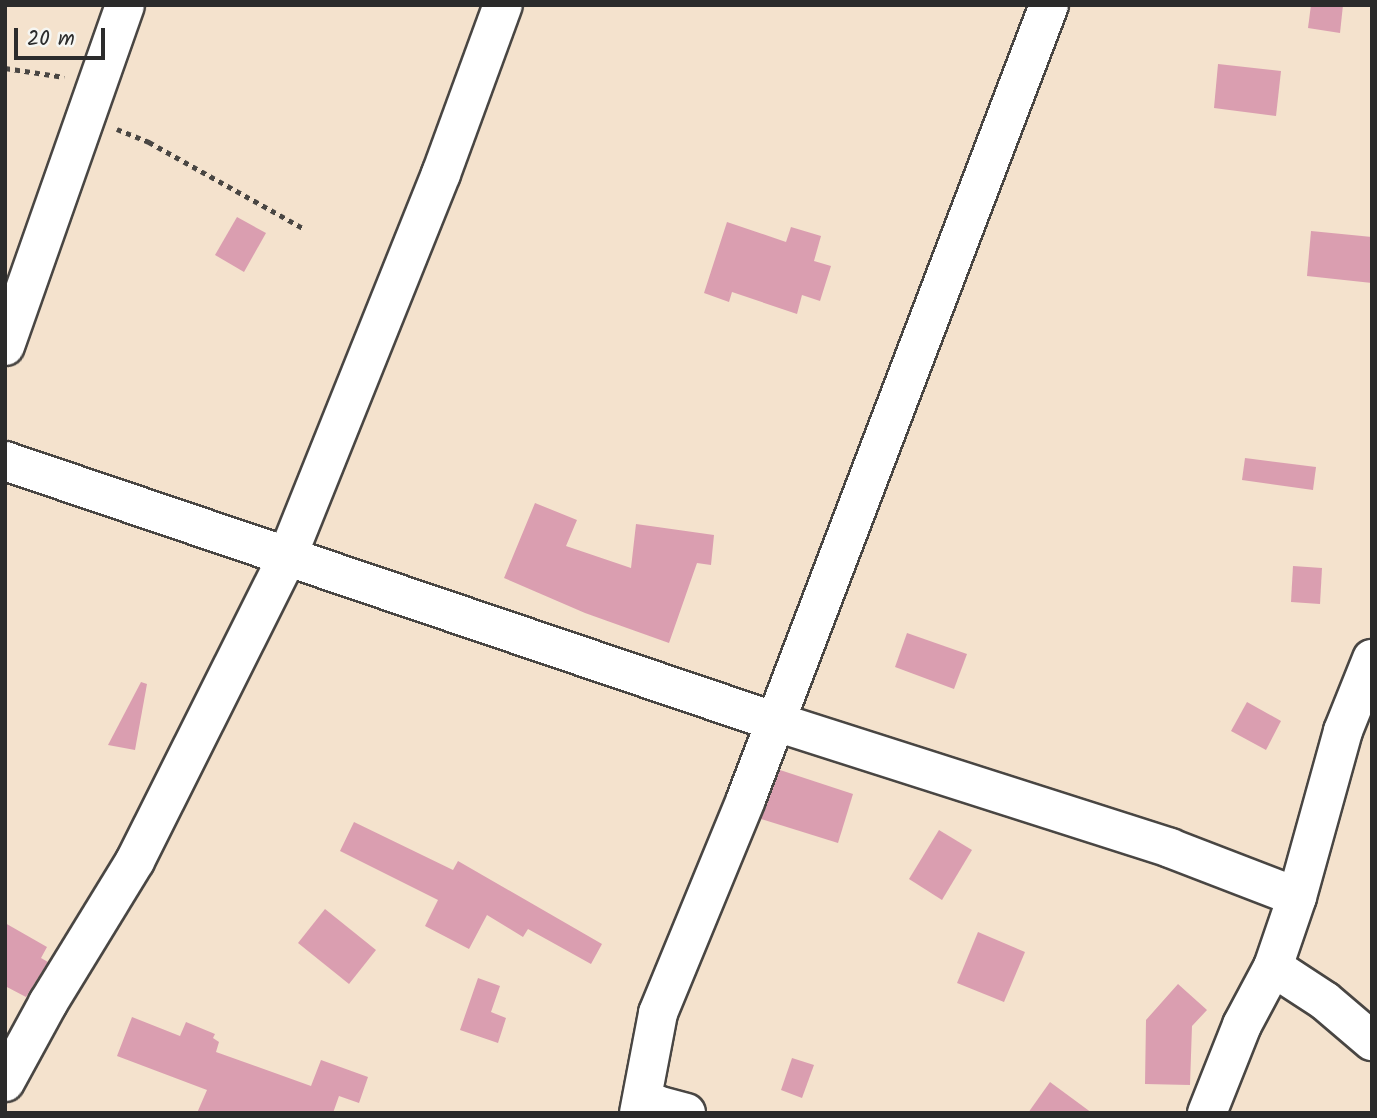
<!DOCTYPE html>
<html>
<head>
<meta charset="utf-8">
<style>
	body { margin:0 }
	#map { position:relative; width:1377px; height:1118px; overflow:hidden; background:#f4e2cd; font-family:Kalam,sans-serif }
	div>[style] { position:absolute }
	.building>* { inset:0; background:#da9eb0 }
	.path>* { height:4.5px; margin-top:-2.25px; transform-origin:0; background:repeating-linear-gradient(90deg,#494643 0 5px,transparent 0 10px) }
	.roads { filter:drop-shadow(2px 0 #494643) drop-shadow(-2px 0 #494643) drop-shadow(0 2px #494643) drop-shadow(0 -2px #494643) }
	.minor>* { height:38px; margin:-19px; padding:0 19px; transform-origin:19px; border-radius:19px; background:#fff }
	span { translate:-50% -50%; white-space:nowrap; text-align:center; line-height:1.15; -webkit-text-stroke:5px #f6f6f2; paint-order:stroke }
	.frame { position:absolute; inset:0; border:7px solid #2b2b2b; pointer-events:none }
	.scale { position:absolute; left:14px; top:28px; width:91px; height:32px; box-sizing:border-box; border:4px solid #2b2b2b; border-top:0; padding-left:9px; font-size:21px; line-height:24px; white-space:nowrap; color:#2b2b2b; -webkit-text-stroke:5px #f6f6f2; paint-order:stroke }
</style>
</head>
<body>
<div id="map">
	<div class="building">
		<div style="clip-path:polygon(1311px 5px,1343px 5px,1340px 33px,1308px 28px)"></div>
		<div style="clip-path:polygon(1218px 64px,1281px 71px,1276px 116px,1214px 108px)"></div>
		<div style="clip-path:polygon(237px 217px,266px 233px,244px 272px,215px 255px)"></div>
		<div style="clip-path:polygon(727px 222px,786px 242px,791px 227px,821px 236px,814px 261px,831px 266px,820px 301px,802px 295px,797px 314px,732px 292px,729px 302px,704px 293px)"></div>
		<div style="clip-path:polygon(1311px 231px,1372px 237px,1372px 283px,1307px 276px)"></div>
		<div style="clip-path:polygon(1245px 458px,1316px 467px,1313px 490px,1242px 480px)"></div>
		<div style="clip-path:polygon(535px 503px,577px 520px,566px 546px,631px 568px,636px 524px,714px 535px,711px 565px,697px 563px,669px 643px,585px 613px,504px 578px)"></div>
		<div style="clip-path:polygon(1293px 566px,1322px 568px,1320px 604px,1291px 602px)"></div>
		<div style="clip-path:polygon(907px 633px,967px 654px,954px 689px,895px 667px)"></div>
		<div style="clip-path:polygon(141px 682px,147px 684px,135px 750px,108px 745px)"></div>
		<div style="clip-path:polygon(1247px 702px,1281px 721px,1266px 750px,1231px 731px)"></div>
		<div style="clip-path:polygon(780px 770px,853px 794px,838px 843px,761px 819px)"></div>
		<div style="clip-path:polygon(354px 822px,453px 870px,458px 861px,602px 944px,591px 964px,528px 929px,523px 937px,487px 915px,469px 949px,425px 926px,438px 900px,340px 851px)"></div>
		<div style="clip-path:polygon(939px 830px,972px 850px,942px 900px,909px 879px)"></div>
		<div style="clip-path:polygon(325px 909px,376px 950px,349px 984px,298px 943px)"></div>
		<div style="clip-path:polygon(5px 923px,47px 947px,41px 958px,48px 962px,26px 997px,5px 986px)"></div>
		<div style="clip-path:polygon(978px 932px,1025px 952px,1004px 1002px,957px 983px)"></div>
		<div style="clip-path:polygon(478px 978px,500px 986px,491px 1012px,506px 1018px,498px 1043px,460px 1030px)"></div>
		<div style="clip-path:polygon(1178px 984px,1207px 1010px,1192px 1026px,1190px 1085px,1145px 1084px,1146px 1020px)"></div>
		<div style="clip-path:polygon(132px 1017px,180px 1036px,186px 1022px,215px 1034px,213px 1038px,219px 1042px,216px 1052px,311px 1086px,321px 1060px,368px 1077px,359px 1103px,339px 1096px,333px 1113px,197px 1113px,207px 1090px,117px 1056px)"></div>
		<div style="clip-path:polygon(792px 1058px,814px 1065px,802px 1098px,781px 1090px)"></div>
		<div style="clip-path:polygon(1050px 1082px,1092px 1113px,1028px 1113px)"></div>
	</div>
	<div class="path">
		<div style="left:5px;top:68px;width:60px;rotate:8.7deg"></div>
		<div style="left:117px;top:129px;width:35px;rotate:22deg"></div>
		<div style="left:149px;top:142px;width:176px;rotate:29.2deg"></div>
	</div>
	<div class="roads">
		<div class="minor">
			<div style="left:5px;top:346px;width:361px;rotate:-70.6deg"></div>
			<div style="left:5px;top:461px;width:811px;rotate:18.7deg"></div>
			<div style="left:773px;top:721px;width:417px;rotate:17.7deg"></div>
			<div style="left:1170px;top:848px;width:136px;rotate:21.1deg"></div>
			<div style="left:1273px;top:967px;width:62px;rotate:33.2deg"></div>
			<div style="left:1325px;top:1001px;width:62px;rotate:40.4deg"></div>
			<div style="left:5px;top:1082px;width:90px;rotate:-61.4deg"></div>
			<div style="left:48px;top:1003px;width:167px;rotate:-58.5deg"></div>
			<div style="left:135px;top:861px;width:340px;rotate:-63.4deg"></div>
			<div style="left:287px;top:557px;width:413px;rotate:-68.1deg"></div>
			<div style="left:441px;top:174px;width:180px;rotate:-69.9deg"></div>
			<div style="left:639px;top:1113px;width:102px;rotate:-79.2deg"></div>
			<div style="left:658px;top:1013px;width:231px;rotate:-67.6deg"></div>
			<div style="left:746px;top:799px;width:850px;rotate:-69.11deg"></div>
			<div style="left:640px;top:1113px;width:19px;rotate:-25deg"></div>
			<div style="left:657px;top:1105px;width:30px;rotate:15deg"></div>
			<div style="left:1207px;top:1113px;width:95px;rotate:-68.3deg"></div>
			<div style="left:1242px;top:1025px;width:66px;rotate:-61.9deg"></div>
			<div style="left:1273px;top:967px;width:74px;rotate:-71.1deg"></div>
			<div style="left:1297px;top:897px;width:172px;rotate:-74.5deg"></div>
			<div style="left:1343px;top:731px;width:78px;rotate:-68.1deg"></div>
		</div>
	</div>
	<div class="frame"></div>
	<div class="scale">20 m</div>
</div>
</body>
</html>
